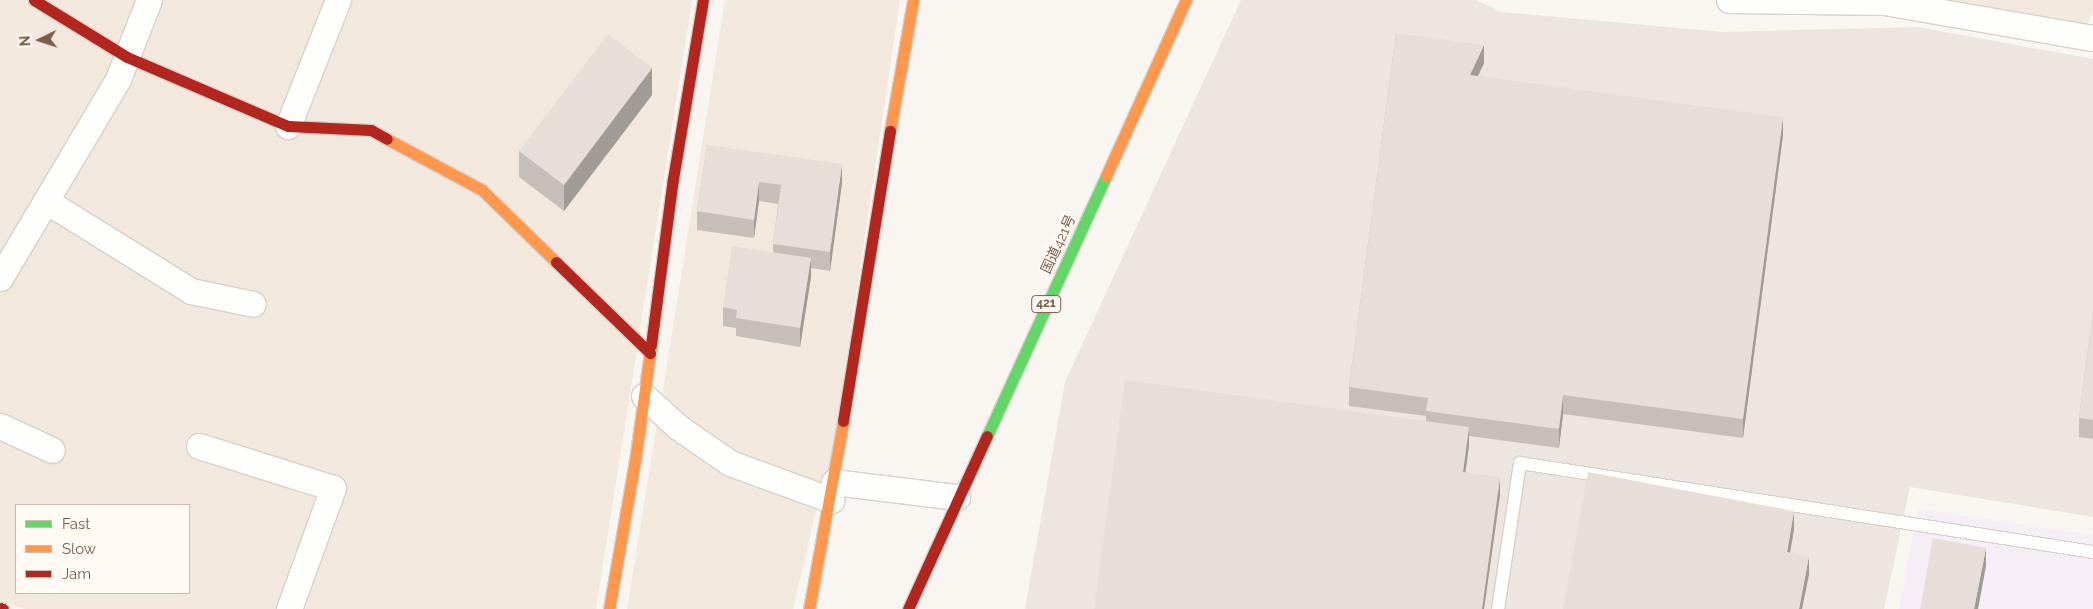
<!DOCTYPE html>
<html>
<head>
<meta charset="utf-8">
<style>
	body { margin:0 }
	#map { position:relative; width:2093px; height:609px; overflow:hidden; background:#f9f5f0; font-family:Raleway,"Noto Sans JP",sans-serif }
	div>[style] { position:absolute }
	.residential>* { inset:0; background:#f2e8de }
	.industrial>* { inset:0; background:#ede5e0 }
	.education>* { inset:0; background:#f6eef6 }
	.roads { filter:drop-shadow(1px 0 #d7d1cb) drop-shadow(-1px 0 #d7d1cb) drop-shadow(0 1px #d7d1cb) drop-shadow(0 -1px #d7d1cb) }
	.lane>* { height:12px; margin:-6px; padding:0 6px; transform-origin:6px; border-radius:6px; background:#fefefd }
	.street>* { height:25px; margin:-12.5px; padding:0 12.5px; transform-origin:12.5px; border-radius:12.5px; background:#fefefd }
	.fast>* { height:11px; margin:-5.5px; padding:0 5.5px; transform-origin:5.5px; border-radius:5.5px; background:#63d668 }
	.slow>* { height:11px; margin:-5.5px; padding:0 5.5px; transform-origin:5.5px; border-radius:5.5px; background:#ff974d }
	.jam>* { height:11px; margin:-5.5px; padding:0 5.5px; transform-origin:5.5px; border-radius:5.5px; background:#b3261e }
	.wall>* { inset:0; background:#c6bfb9 }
	.shaded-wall>* { inset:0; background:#a19b96 }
	.building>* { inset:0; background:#e6ded7 }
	span { translate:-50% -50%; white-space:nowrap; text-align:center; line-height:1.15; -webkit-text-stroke:4.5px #fffaf3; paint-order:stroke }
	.shield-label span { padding:1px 4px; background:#fffaf3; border:1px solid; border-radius:4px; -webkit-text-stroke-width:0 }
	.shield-label { font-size:12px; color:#7a5c4d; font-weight:700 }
	.street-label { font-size:14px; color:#7a5c4d }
	.legend { position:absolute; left:15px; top:504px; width:175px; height:90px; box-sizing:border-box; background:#fffaf3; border:1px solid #cabbb1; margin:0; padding:6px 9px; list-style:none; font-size:15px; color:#7a5c4d }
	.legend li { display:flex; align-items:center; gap:10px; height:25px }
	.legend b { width:25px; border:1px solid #cabbb1 }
	.north { position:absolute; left:15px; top:15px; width:50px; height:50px; -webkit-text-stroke:4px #fffaf3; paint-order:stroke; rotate:266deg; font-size:14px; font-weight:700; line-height:20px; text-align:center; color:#7a5c4d }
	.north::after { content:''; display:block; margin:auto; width:18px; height:22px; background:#7a5c4d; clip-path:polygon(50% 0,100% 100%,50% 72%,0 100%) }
</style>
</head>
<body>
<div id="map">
	<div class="residential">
		<div style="clip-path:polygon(evenodd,0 0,692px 0,596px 609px,25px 609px,0 601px,0 0,16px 505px,189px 505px,189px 593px,16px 593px,16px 505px)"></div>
		<div style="clip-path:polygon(725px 0,900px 0,827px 489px,742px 458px,688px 428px,662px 396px)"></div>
		<div style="clip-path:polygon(1925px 0,2093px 0,2093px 11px,2086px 27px)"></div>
		<div style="clip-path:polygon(657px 424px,817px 506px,793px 609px,627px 609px)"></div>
	</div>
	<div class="industrial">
		<div style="clip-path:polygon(1241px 0,1476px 0,1502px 12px,1723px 32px,1918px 27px,2093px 59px,2093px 517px,1910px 487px,1884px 609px,1025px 609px,1065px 382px)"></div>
	</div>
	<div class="education">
		<div style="clip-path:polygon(1918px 509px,2093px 535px,2093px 609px,1899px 609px)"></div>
	</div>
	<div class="roads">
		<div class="lane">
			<div style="left:1498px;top:609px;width:148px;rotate:-81.4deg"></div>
			<div style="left:1520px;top:463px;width:580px;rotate:8.83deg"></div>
		</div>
		<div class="street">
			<div style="left:1729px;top:0;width:155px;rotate:0.7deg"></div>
			<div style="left:1884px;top:2px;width:212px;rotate:9.8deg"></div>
			<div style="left:288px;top:126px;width:136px;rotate:-68.4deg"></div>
			<div style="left:46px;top:201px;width:171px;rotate:31.8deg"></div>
			<div style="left:191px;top:291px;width:63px;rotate:11.8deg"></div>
			<div style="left:0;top:278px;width:231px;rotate:-59.3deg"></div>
			<div style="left:118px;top:79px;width:85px;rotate:-68.6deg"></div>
			<div style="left:644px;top:396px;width:46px;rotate:42.4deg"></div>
			<div style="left:678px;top:427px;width:63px;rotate:34.7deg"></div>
			<div style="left:730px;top:463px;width:108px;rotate:20.1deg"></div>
			<div style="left:0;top:426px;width:57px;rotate:24.8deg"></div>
			<div style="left:199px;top:446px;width:140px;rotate:17.4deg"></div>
			<div style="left:333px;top:488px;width:129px;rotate:110deg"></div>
			<div style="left:834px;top:482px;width:124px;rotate:7deg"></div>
		</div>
		<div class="fast">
			<div style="left:987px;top:436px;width:286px;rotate:-65.4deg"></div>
		</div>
		<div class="slow">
			<div style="left:890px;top:131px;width:133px;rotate:-80deg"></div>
			<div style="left:387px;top:139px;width:108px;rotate:28.2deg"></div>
			<div style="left:482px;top:190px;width:103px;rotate:44.2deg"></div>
			<div style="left:1106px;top:176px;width:193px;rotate:-65.6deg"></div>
			<div style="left:609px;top:609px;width:157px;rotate:-80.1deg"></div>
			<div style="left:636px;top:454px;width:110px;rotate:-82.2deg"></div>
			<div style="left:809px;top:609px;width:191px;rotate:-79.7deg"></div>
		</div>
		<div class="jam">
			<div style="left:34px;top:0;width:109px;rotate:31.5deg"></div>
			<div style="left:127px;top:57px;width:175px;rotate:23.2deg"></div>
			<div style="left:288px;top:126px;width:83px;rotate:2.8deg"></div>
			<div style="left:371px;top:130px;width:18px;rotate:29deg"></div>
			<div style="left:556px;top:262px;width:131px;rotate:44.1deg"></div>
			<div style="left:651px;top:345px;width:167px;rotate:-82.5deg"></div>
			<div style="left:673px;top:179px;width:181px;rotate:-80.5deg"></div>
			<div style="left:843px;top:421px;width:294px;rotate:-80.8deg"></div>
			<div style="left:0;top:608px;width:3px;rotate:18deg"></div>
			<div style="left:908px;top:609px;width:190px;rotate:-65.5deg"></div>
		</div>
	</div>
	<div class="wall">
		<div style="clip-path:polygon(1396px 33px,1484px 63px,1478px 76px,1783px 135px,1743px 438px,1563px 414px,1559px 448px,1469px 436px,1469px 446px,1465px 472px,1500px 495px,1484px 609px,1094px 609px,1426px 421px,1426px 416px,1349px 406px,1349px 387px)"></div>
		<div style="clip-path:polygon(652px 95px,564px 211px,519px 177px,519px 151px)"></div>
		<div style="clip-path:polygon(707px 145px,842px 183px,830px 271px,811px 268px,811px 277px,800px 347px,736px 336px,736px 328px,723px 326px,723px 307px,773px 252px,773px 244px,778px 204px,759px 201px,754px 238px,697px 230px,697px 211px)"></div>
		<div style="clip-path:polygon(2093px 311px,2093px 439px,2079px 437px,2079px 418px)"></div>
	</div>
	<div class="shaded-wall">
		<div style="clip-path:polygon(1484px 45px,1484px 63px,1470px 93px,1470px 75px)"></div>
		<div style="clip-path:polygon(652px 68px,652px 95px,564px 211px,564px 185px)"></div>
		<div style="clip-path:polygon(1783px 117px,1783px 135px,1743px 438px,1743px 419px)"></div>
		<div style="clip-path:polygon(842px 164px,842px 183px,830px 271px,830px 252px)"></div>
		<div style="clip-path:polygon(759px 182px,759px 201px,754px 238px,754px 220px)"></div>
		<div style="clip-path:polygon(811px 258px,811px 277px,800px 347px,800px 328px)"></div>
		<div style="clip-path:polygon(1563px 395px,1563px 414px,1559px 448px,1559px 429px)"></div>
		<div style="clip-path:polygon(1469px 427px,1469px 446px,1463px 490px,1463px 472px)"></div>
		<div style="clip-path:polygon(1500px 477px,1500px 495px,1484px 609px,1482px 609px)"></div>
		<div style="clip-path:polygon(1794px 511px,1794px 530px,1787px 570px,1787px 552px)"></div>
		<div style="clip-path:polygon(1986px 548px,1986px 566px,1978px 609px,1974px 609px)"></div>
		<div style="clip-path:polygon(1809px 556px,1809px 575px,1802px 609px,1799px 609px)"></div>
	</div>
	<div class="building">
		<div style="clip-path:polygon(1396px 33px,1484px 45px,1470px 75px,1783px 117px,1743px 419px,1563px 395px,1559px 429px,1426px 411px,1428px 398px,1349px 387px)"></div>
		<div style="clip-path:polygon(608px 34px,652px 68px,564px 185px,519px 151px)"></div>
		<div style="clip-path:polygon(707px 145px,842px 164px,830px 252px,773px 244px,781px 185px,759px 182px,754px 220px,697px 211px)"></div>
		<div style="clip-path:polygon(732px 246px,811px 258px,800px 328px,736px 318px,737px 310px,723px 307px)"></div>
		<div style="clip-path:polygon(2093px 311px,2093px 420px,2079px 418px)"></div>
		<div style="clip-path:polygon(1125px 380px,1469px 427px,1463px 472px,1500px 477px,1482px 609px,1094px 609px)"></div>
		<div style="clip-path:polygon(1588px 472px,1794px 511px,1787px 552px,1809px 556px,1799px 609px,1563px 609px)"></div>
		<div style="clip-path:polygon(1933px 538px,1986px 548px,1974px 609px,1920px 609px)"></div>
	</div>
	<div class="shield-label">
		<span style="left:1046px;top:304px">421</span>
	</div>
	<div class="street-label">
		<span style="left:1058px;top:244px;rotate:-65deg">国道421号</span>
	</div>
	<ul class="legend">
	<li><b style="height:6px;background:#63d668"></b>Fast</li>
	<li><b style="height:6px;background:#ff974d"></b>Slow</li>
	<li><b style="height:6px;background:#b3261e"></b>Jam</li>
	</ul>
	<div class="north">N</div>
</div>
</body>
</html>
